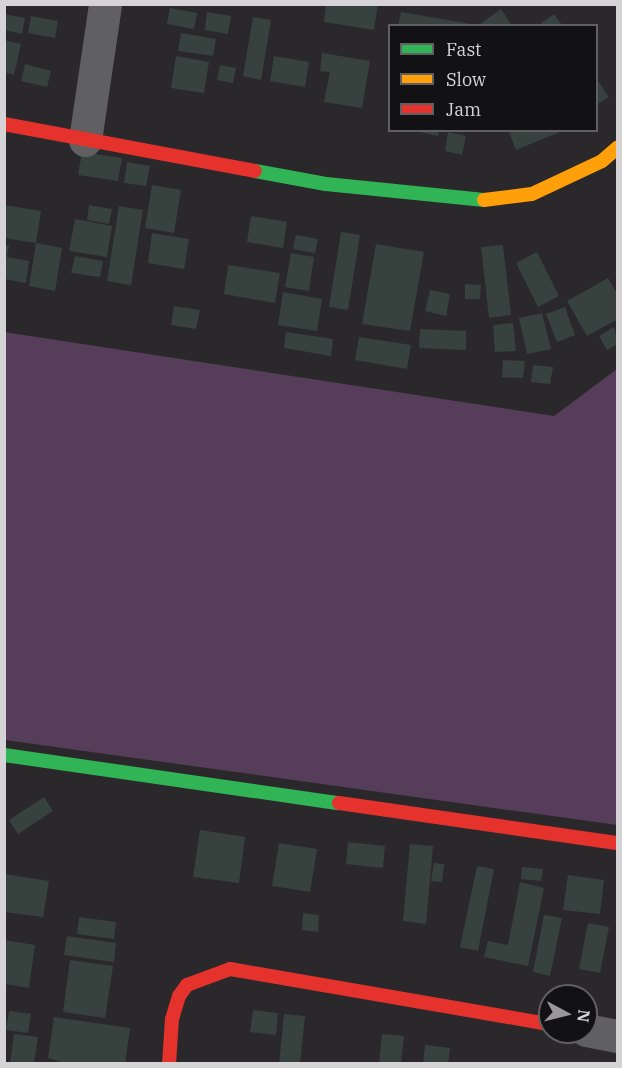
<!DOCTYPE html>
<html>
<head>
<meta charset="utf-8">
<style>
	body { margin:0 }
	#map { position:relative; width:622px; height:1068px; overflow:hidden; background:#2a282b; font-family:"IBM Plex Serif",serif }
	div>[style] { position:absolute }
	.green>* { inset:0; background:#563d59 }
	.building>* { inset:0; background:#37413e }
	.street>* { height:33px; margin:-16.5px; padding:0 16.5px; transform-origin:16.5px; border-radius:16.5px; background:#605f61 }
	.fast>* { height:14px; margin:-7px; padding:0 7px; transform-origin:7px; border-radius:7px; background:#30b455 }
	.slow>* { height:14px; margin:-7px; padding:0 7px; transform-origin:7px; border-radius:7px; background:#ff9f0a }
	.jam>* { height:14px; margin:-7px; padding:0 7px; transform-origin:7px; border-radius:7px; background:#e5322d }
	span { translate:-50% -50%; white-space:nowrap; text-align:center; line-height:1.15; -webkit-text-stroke:5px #121113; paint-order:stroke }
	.frame { position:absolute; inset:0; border:6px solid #d6d3d6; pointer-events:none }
	.legend { position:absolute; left:388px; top:24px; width:210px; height:108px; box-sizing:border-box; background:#121113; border:2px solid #605f61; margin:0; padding:8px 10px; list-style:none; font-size:18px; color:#d6d3d6 }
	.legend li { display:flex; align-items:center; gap:12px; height:30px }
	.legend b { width:30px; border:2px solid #605f61 }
	.north { position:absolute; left:538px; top:984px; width:60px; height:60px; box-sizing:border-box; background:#121113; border:2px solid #605f61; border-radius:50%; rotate:97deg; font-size:16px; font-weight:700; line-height:24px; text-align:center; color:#d6d3d6 }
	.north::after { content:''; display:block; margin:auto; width:21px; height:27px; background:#9a979a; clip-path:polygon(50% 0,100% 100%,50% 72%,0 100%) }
</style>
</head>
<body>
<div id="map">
	<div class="green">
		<div style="clip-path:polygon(4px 332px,554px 416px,617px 369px,617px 825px,5px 740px)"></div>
	</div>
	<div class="building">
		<div style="clip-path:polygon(326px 4px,378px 4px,374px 30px,324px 22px)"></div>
		<div style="clip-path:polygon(170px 8px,197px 13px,194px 29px,167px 24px)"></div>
		<div style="clip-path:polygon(501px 9px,511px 24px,508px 26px,477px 26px)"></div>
		<div style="clip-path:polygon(207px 12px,231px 16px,228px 34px,205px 30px)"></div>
		<div style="clip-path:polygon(401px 12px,471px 24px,471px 26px,398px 26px)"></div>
		<div style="clip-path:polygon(4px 14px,25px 18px,22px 34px,4px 30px)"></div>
		<div style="clip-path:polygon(554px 14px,562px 25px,543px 26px,541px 23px)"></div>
		<div style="clip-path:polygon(31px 16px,58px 21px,55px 38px,28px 33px)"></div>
		<div style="clip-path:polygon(253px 17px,271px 20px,261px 80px,243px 76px)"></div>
		<div style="clip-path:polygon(181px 33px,216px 39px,213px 56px,178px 51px)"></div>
		<div style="clip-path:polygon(4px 40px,21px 44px,14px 75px,4px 72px)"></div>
		<div style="clip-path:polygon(322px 53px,370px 61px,362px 108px,324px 102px,330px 72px,320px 71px)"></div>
		<div style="clip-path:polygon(176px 56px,209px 62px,204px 93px,171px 88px)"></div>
		<div style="clip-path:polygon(274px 56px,309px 62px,305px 87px,270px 81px)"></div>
		<div style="clip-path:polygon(25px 64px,51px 71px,47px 87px,21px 81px)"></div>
		<div style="clip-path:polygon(220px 65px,236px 68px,233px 83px,217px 80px)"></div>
		<div style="clip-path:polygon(596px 78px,609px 97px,596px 105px)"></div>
		<div style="clip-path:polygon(411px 130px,439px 130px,438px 136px)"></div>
		<div style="clip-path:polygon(508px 130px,562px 130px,562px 131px,516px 150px)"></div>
		<div style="clip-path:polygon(448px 132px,466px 136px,462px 155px,445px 151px)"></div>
		<div style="clip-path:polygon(82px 152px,122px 158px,118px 181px,78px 175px)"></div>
		<div style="clip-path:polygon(127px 162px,150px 166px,146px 186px,124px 183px)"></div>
		<div style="clip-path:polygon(152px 185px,181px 190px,174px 233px,145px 228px)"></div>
		<div style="clip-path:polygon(4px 205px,41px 211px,36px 243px,4px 238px)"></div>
		<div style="clip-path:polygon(89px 205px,112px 209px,109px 224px,87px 220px)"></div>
		<div style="clip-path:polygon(119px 206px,143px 210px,131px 285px,107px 281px)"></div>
		<div style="clip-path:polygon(251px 216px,287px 222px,283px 248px,247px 242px)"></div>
		<div style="clip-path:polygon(75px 219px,112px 226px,107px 257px,69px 251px)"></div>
		<div style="clip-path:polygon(341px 232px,360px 235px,348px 310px,329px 307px)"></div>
		<div style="clip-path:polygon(152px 233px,189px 239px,184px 269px,148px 263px)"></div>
		<div style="clip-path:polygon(296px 235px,318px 239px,315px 253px,293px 249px)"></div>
		<div style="clip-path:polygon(36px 243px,62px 248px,55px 291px,29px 286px)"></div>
		<div style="clip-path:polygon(376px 244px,424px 252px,410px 331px,362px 324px)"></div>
		<div style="clip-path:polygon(4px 245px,9px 246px,7px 257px,29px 261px,26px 283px,4px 279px)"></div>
		<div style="clip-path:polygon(503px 245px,511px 315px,489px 318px,481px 247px)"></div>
		<div style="clip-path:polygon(537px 252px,559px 296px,538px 307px,516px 263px)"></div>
		<div style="clip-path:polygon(291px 253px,314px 257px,309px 291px,285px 287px)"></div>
		<div style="clip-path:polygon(75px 256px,103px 261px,100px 277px,71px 273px)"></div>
		<div style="clip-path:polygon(228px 265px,280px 273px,275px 303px,224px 294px)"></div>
		<div style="clip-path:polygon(608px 278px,618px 295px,618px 319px,587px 336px,567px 301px)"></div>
		<div style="clip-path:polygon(465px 284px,481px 285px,480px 299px,465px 299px)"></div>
		<div style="clip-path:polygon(430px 290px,450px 294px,446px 316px,425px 311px)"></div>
		<div style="clip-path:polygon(283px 292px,322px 299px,317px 331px,278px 325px)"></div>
		<div style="clip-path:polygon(174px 306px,200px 310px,196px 329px,171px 325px)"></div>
		<div style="clip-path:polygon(565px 307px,575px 335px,557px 342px,546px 314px)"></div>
		<div style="clip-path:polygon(542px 313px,551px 349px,527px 354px,519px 318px)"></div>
		<div style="clip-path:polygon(513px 323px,516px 351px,495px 352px,493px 325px)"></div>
		<div style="clip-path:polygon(614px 327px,618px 344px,607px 350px,599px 336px)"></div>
		<div style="clip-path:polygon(420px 329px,466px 331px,466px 350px,419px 348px)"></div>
		<div style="clip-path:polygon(286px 332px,333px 339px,331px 356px,284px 348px)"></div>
		<div style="clip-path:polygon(359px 337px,411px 345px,407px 369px,355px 360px)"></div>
		<div style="clip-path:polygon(503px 360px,525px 361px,523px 378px,502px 377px)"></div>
		<div style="clip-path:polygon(533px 365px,553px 367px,550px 384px,531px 382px)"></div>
		<div style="clip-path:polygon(44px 797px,53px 811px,18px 834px,9px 820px)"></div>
		<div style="clip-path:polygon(200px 830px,245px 837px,239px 883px,193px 877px)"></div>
		<div style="clip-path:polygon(348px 842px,385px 846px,383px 868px,346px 864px)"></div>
		<div style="clip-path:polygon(279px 843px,317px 849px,310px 892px,272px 886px)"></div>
		<div style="clip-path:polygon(410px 844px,433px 846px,426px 924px,403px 921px)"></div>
		<div style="clip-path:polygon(434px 863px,444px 864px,442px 882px,431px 881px)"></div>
		<div style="clip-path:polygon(477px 866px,494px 869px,478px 951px,460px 947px)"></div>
		<div style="clip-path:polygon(522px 867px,543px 869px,541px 881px,521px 879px)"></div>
		<div style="clip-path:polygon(4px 874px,49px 881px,43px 917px,4px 912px)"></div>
		<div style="clip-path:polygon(568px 875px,604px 880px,600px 914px,563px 910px)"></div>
		<div style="clip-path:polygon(520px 882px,544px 888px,528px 966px,484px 957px,488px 941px,508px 945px)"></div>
		<div style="clip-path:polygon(303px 913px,319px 915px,318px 932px,302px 930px)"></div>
		<div style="clip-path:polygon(544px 915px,562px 918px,550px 976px,533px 972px)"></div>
		<div style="clip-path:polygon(79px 917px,116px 922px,114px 939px,77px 934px)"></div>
		<div style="clip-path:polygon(588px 923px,609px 927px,600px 973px,579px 969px)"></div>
		<div style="clip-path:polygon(67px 936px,116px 943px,114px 962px,64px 955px)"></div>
		<div style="clip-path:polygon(4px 940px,35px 945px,29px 988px,4px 984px)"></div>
		<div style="clip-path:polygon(70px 960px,113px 966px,105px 1018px,63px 1012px)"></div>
		<div style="clip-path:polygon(253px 1010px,278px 1013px,276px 1035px,250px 1032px)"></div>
		<div style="clip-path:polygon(9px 1011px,31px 1014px,28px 1033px,6px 1030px)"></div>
		<div style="clip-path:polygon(284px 1014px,305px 1016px,300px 1064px,279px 1064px)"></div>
		<div style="clip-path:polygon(54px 1017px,130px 1028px,125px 1064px,67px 1064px,48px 1058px)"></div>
		<div style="clip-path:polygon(14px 1034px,38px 1037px,34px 1064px,10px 1064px)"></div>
		<div style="clip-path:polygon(382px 1034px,404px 1036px,401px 1064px,379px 1064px)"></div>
		<div style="clip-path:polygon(425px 1045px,450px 1048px,448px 1064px,423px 1064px)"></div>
	</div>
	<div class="street">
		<div style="left:85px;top:140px;width:137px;rotate:-81.6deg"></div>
		<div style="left:586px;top:1030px;width:33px;rotate:11deg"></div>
	</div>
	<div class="fast">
		<div style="left:255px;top:171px;width:72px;rotate:10.4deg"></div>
		<div style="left:326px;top:184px;width:159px;rotate:5.8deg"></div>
		<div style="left:4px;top:755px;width:338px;rotate:8.2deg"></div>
	</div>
	<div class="slow">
		<div style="left:484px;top:200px;width:48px;rotate:-7.1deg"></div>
		<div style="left:532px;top:194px;width:77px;rotate:-25.2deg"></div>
		<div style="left:602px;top:161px;width:21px;rotate:-41deg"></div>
	</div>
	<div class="jam">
		<div style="left:4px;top:124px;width:255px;rotate:10.6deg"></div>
		<div style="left:339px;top:803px;width:282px;rotate:8.2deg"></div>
		<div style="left:169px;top:1064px;width:45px;rotate:-86.2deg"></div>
		<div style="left:172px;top:1019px;width:24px;rotate:-73deg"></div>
		<div style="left:179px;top:996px;width:14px;rotate:-54deg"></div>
		<div style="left:187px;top:985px;width:46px;rotate:-20.4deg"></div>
		<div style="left:230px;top:969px;width:325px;rotate:9.8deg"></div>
	</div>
	<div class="frame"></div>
	<ul class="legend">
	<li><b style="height:8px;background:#30b455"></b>Fast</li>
	<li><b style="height:8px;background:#ff9f0a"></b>Slow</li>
	<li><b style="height:8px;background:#e5322d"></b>Jam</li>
	</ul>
	<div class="north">N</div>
</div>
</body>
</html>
